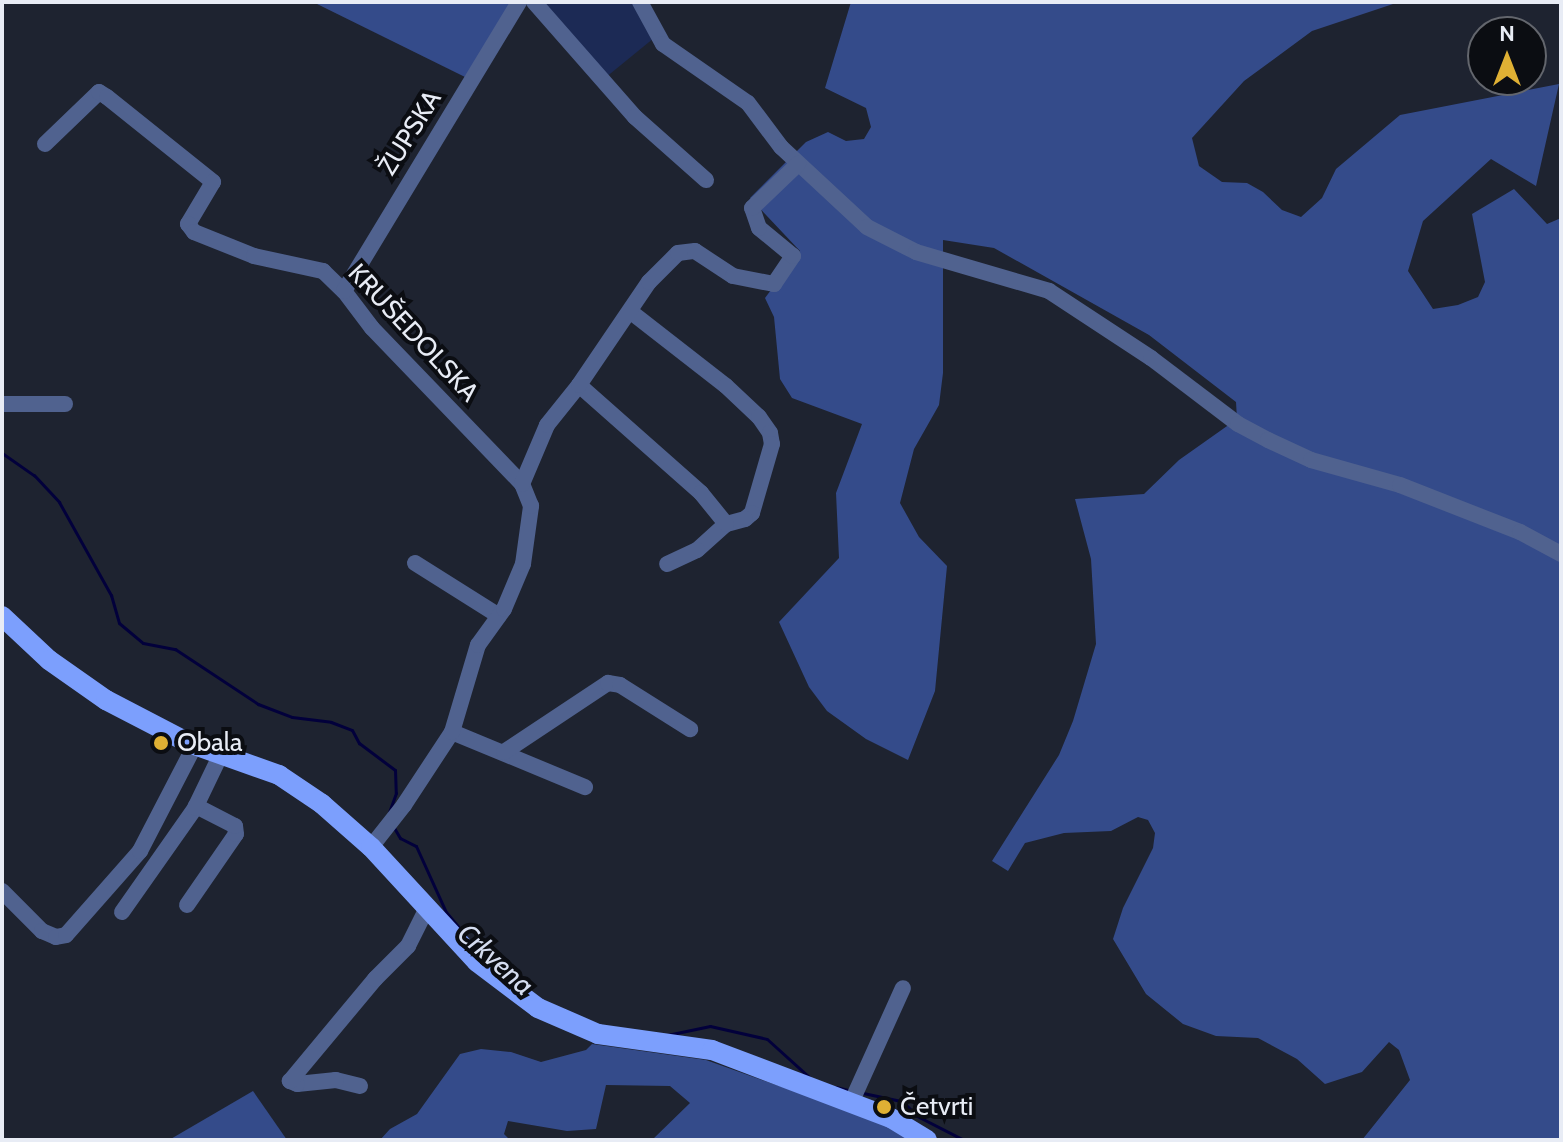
<!DOCTYPE html>
<html>
<head>
<meta charset="utf-8">
<style>
	body { margin:0 }
	#map { position:relative; width:1563px; height:1142px; overflow:hidden; background:#1e2330; font-family:Cabin,sans-serif }
	div>[style] { position:absolute }
	.green>* { inset:0; background:#1c2a55 }
	.forest>* { inset:0; background:#344b8a }
	.stream>* { height:3px; margin:-1.5px; padding:0 1.5px; transform-origin:1.5px; border-radius:1.5px; background:#02003b }
	.minor>* { height:16px; margin:-8px; padding:0 8px; transform-origin:8px; border-radius:8px; background:#50628f }
	.major>* { height:20px; margin:-10px; padding:0 10px; transform-origin:10px; border-radius:10px; background:#7c9ffd }
	.dots>* { width:22px; height:22px; translate:-50% -50%; box-sizing:border-box; border:4px solid #0b0d12; border-radius:50% }
	span { translate:-50% -50%; white-space:nowrap; text-align:center; line-height:1.15; -webkit-text-stroke:8px #0b0d12; paint-order:stroke }
	.street-label { font-size:26px; color:#e8ecf5 }
	.poi-label { font-size:26px; color:#e8ecf5 }
	.left { translate:0 -50%; text-align:left }
	.water-label { font-size:28px; color:#d5ddf0; font-style:italic }
	.frame { position:absolute; inset:0; border:4px solid #e8ecf5; pointer-events:none }
	.north { position:absolute; left:1467px; top:16px; width:80px; height:80px; box-sizing:border-box; background:#0b0d12; border:2px solid #63666d; border-radius:50%; rotate:0deg; font-size:22px; font-weight:700; line-height:32px; text-align:center; color:#e8ecf5 }
	.north::after { content:''; display:block; margin:auto; width:28px; height:36px; background:#dfb034; clip-path:polygon(50% 0,100% 100%,50% 72%,0 100%) }
</style>
</head>
<body>
<div id="map">
	<div class="green">
		<div style="clip-path:polygon(539px 2px,632px 2px,654px 38px,605px 78px)"></div>
	</div>
	<div class="forest">
		<div style="clip-path:polygon(313px 2px,515px 2px,465px 77px)"></div>
		<div style="clip-path:polygon(851px 2px,1399px 2px,1312px 31px,1244px 81px,1192px 138px,1199px 166px,1222px 182px,1247px 183px,1263px 192px,1282px 210px,1301px 217px,1322px 198px,1336px 169px,1400px 115px,1559px 84px,1536px 186px,1491px 159px,1423px 221px,1408px 271px,1433px 309px,1458px 305px,1478px 297px,1485px 282px,1472px 214px,1514px 189px,1547px 224px,1561px 218px,1561px 1140px,1362px 1140px,1410px 1080px,1399px 1050px,1389px 1042px,1362px 1072px,1325px 1084px,1297px 1059px,1258px 1038px,1216px 1036px,1183px 1024px,1146px 994px,1113px 939px,1123px 908px,1153px 848px,1155px 833px,1148px 820px,1138px 817px,1111px 831px,1064px 833px,1025px 843px,1008px 871px,992px 861px,1059px 755px,1073px 721px,1096px 644px,1091px 559px,1075px 499px,1144px 494px,1179px 460px,1237px 419px,1236px 402px,1149px 335px,994px 248px,943px 240px,943px 373px,939px 405px,914px 449px,900px 503px,919px 537px,947px 566px,935px 691px,908px 760px,866px 739px,827px 711px,809px 687px,779px 622px,839px 558px,836px 493px,862px 424px,792px 398px,780px 379px,774px 317px,765px 298px,800px 251px,750px 198px,806px 142px,828px 132px,846px 141px,864px 139px,871px 127px,866px 108px,825px 88px)"></div>
		<div style="clip-path:polygon(592px 1044px,706px 1060px,776px 1085px,891px 1118px,927px 1140px,652px 1140px,690px 1103px,670px 1086px,606px 1085px,596px 1129px,567px 1131px,508px 1121px,504px 1134px,510px 1140px,380px 1140px,390px 1129px,417px 1114px,460px 1054px,481px 1049px,511px 1052px,541px 1062px,586px 1050px)"></div>
		<div style="clip-path:polygon(253px 1091px,287px 1140px,169px 1140px)"></div>
	</div>
	<div class="stream">
		<div style="left:2px;top:453px;width:39px;rotate:35deg"></div>
		<div style="left:34px;top:475px;width:37px;rotate:47deg"></div>
		<div style="left:59px;top:502px;width:107px;rotate:60.8deg"></div>
		<div style="left:111px;top:595px;width:29px;rotate:74deg"></div>
		<div style="left:119px;top:623px;width:31px;rotate:40deg"></div>
		<div style="left:143px;top:643px;width:33px;rotate:11deg"></div>
		<div style="left:175px;top:649px;width:100px;rotate:33.5deg"></div>
		<div style="left:258px;top:704px;width:36px;rotate:21deg"></div>
		<div style="left:292px;top:717px;width:39px;rotate:7deg"></div>
		<div style="left:331px;top:722px;width:22px;rotate:21deg"></div>
		<div style="left:352px;top:730px;width:15px;rotate:62deg"></div>
		<div style="left:359px;top:743px;width:45px;rotate:36.9deg"></div>
		<div style="left:395px;top:770px;width:23px;rotate:88deg"></div>
		<div style="left:396px;top:793px;width:20px;rotate:110deg"></div>
		<div style="left:393px;top:826px;width:14px;rotate:60deg"></div>
		<div style="left:400px;top:838px;width:18px;rotate:27deg"></div>
		<div style="left:416px;top:846px;width:72px;rotate:65.6deg"></div>
		<div style="left:446px;top:912px;width:23px;rotate:50deg"></div>
		<div style="left:667px;top:1035px;width:44px;rotate:-11.8deg"></div>
		<div style="left:710px;top:1026px;width:58px;rotate:12.8deg"></div>
		<div style="left:767px;top:1039px;width:58px;rotate:42.2deg"></div>
		<div style="left:836px;top:1087px;width:16px;rotate:14deg"></div>
		<div style="left:863px;top:1093px;width:40px;rotate:12deg"></div>
		<div style="left:902px;top:1101px;width:21px;rotate:45deg"></div>
		<div style="left:917px;top:1116px;width:53px;rotate:27.1deg"></div>
	</div>
	<div class="minor">
		<div style="left:534px;top:2px;width:153px;rotate:48.7deg"></div>
		<div style="left:635px;top:117px;width:95px;rotate:41.6deg"></div>
		<div style="left:640px;top:2px;width:48px;rotate:61.3deg"></div>
		<div style="left:663px;top:44px;width:103px;rotate:34.8deg"></div>
		<div style="left:748px;top:103px;width:55px;rotate:53.1deg"></div>
		<div style="left:781px;top:147px;width:117px;rotate:42.9deg"></div>
		<div style="left:867px;top:227px;width:55px;rotate:27deg"></div>
		<div style="left:916px;top:252px;width:139px;rotate:16.3deg"></div>
		<div style="left:1049px;top:291px;width:122px;rotate:33.3deg"></div>
		<div style="left:1151px;top:358px;width:109px;rotate:37.2deg"></div>
		<div style="left:1238px;top:424px;width:34px;rotate:28deg"></div>
		<div style="left:1268px;top:440px;width:47px;rotate:24.9deg"></div>
		<div style="left:1311px;top:460px;width:92px;rotate:15.7deg"></div>
		<div style="left:1400px;top:485px;width:129px;rotate:21.4deg"></div>
		<div style="left:1520px;top:532px;width:47px;rotate:28.2deg"></div>
		<div style="left:45px;top:144px;width:75px;rotate:-43.9deg"></div>
		<div style="left:99px;top:92px;width:9px;rotate:32deg"></div>
		<div style="left:107px;top:97px;width:136px;rotate:38.7deg"></div>
		<div style="left:213px;top:182px;width:49px;rotate:120.8deg"></div>
		<div style="left:188px;top:224px;width:10px;rotate:53deg"></div>
		<div style="left:194px;top:232px;width:65px;rotate:21.8deg"></div>
		<div style="left:254px;top:256px;width:71px;rotate:12.3deg"></div>
		<div style="left:323px;top:271px;width:29px;rotate:44deg"></div>
		<div style="left:344px;top:291px;width:46px;rotate:52.9deg"></div>
		<div style="left:372px;top:328px;width:216px;rotate:46.1deg"></div>
		<div style="left:344px;top:291px;width:338px;rotate:-58.8deg"></div>
		<div style="left:631px;top:312px;width:120px;rotate:37.9deg"></div>
		<div style="left:726px;top:386px;width:45px;rotate:43.2deg"></div>
		<div style="left:759px;top:417px;width:19px;rotate:55deg"></div>
		<div style="left:770px;top:433px;width:11px;rotate:80deg"></div>
		<div style="left:772px;top:444px;width:72px;rotate:106.2deg"></div>
		<div style="left:752px;top:513px;width:9px;rotate:139deg"></div>
		<div style="left:745px;top:519px;width:20px;rotate:165deg"></div>
		<div style="left:726px;top:524px;width:39px;rotate:138deg"></div>
		<div style="left:697px;top:550px;width:33px;rotate:155deg"></div>
		<div style="left:579px;top:385px;width:163px;rotate:41.5deg"></div>
		<div style="left:701px;top:493px;width:40px;rotate:51deg"></div>
		<div style="left:2px;top:404px;width:63px"></div>
		<div style="left:415px;top:563px;width:99px;rotate:32.2deg"></div>
		<div style="left:452px;top:732px;width:144px;rotate:22.5deg"></div>
		<div style="left:504px;top:752px;width:125px;rotate:-33.6deg"></div>
		<div style="left:608px;top:683px;width:12px;rotate:9deg"></div>
		<div style="left:620px;top:685px;width:83px;rotate:32.2deg"></div>
		<div style="left:371px;top:847px;width:53px;rotate:-51.8deg"></div>
		<div style="left:404px;top:805px;width:87px;rotate:-56.7deg"></div>
		<div style="left:452px;top:732px;width:91px;rotate:-73.4deg"></div>
		<div style="left:478px;top:645px;width:44px;rotate:-54.2deg"></div>
		<div style="left:504px;top:609px;width:49px;rotate:-67.1deg"></div>
		<div style="left:523px;top:564px;width:59px;rotate:-82.1deg"></div>
		<div style="left:531px;top:506px;width:24px;rotate:-112deg"></div>
		<div style="left:522px;top:484px;width:64px;rotate:-67deg"></div>
		<div style="left:547px;top:425px;width:51px;rotate:-51.3deg"></div>
		<div style="left:579px;top:385px;width:125px;rotate:-55.8deg"></div>
		<div style="left:649px;top:282px;width:41px;rotate:-45deg"></div>
		<div style="left:678px;top:253px;width:17px;rotate:-7deg"></div>
		<div style="left:695px;top:251px;width:45px;rotate:33.3deg"></div>
		<div style="left:733px;top:276px;width:42px;rotate:11deg"></div>
		<div style="left:774px;top:284px;width:34px;rotate:-56deg"></div>
		<div style="left:793px;top:256px;width:44px;rotate:-140.5deg"></div>
		<div style="left:759px;top:228px;width:21px;rotate:-109deg"></div>
		<div style="left:752px;top:208px;width:64px;rotate:-43.7deg"></div>
		<div style="left:2px;top:891px;width:57px;rotate:45deg"></div>
		<div style="left:42px;top:931px;width:15px;rotate:23deg"></div>
		<div style="left:56px;top:937px;width:10px;rotate:-11deg"></div>
		<div style="left:66px;top:935px;width:112px;rotate:-48.6deg"></div>
		<div style="left:140px;top:851px;width:119px;rotate:-62.6deg"></div>
		<div style="left:187px;top:905px;width:86px;rotate:-55.4deg"></div>
		<div style="left:236px;top:834px;width:8px;rotate:-97deg"></div>
		<div style="left:235px;top:826px;width:44px;rotate:-152.9deg"></div>
		<div style="left:122px;top:912px;width:127px;rotate:-54.9deg"></div>
		<div style="left:195px;top:808px;width:60px;rotate:-64.3deg"></div>
		<div style="left:360px;top:1086px;width:25px;rotate:-166deg"></div>
		<div style="left:336px;top:1080px;width:39px;rotate:174deg"></div>
		<div style="left:297px;top:1084px;width:8px;rotate:-157deg"></div>
		<div style="left:290px;top:1081px;width:133px;rotate:-50.2deg"></div>
		<div style="left:375px;top:979px;width:47px;rotate:-45deg"></div>
		<div style="left:408px;top:946px;width:42px;rotate:-63.4deg"></div>
		<div style="left:851px;top:1103px;width:126px;rotate:-65.7deg"></div>
	</div>
	<div class="major">
		<div style="left:2px;top:616px;width:64px;rotate:43.1deg"></div>
		<div style="left:49px;top:660px;width:70px;rotate:35.1deg"></div>
		<div style="left:106px;top:700px;width:93px;rotate:27.4deg"></div>
		<div style="left:189px;top:743px;width:96px;rotate:19.6deg"></div>
		<div style="left:279px;top:775px;width:52px;rotate:34deg"></div>
		<div style="left:322px;top:804px;width:65px;rotate:41.3deg"></div>
		<div style="left:371px;top:847px;width:156px;rotate:47.3deg"></div>
		<div style="left:477px;top:962px;width:76px;rotate:37deg"></div>
		<div style="left:538px;top:1008px;width:65px;rotate:23.4deg"></div>
		<div style="left:598px;top:1034px;width:115px;rotate:8deg"></div>
		<div style="left:712px;top:1050px;width:191px;rotate:20.8deg"></div>
		<div style="left:891px;top:1118px;width:42px;rotate:31.4deg"></div>
	</div>
	<div class="dots">
		<div style="left:161px;top:743px;background:#dfb034"></div>
		<div style="left:884px;top:1107px;background:#dfb034"></div>
	</div>
	<div class="street-label">
		<span style="left:410px;top:133px;rotate:-58deg">ŽUPSKA</span>
		<span style="left:413px;top:333px;rotate:47deg">KRUŠEDOLSKA</span>
	</div>
	<div class="poi-label">
		<span class="left" style="left:177px;top:743px">Obala</span>
		<span class="left" style="left:900px;top:1107px">Četvrti</span>
	</div>
	<div class="water-label">
		<span style="left:496px;top:959px;rotate:42deg">Crkvena</span>
	</div>
	<div class="frame"></div>
	<div class="north">N</div>
</div>
</body>
</html>
